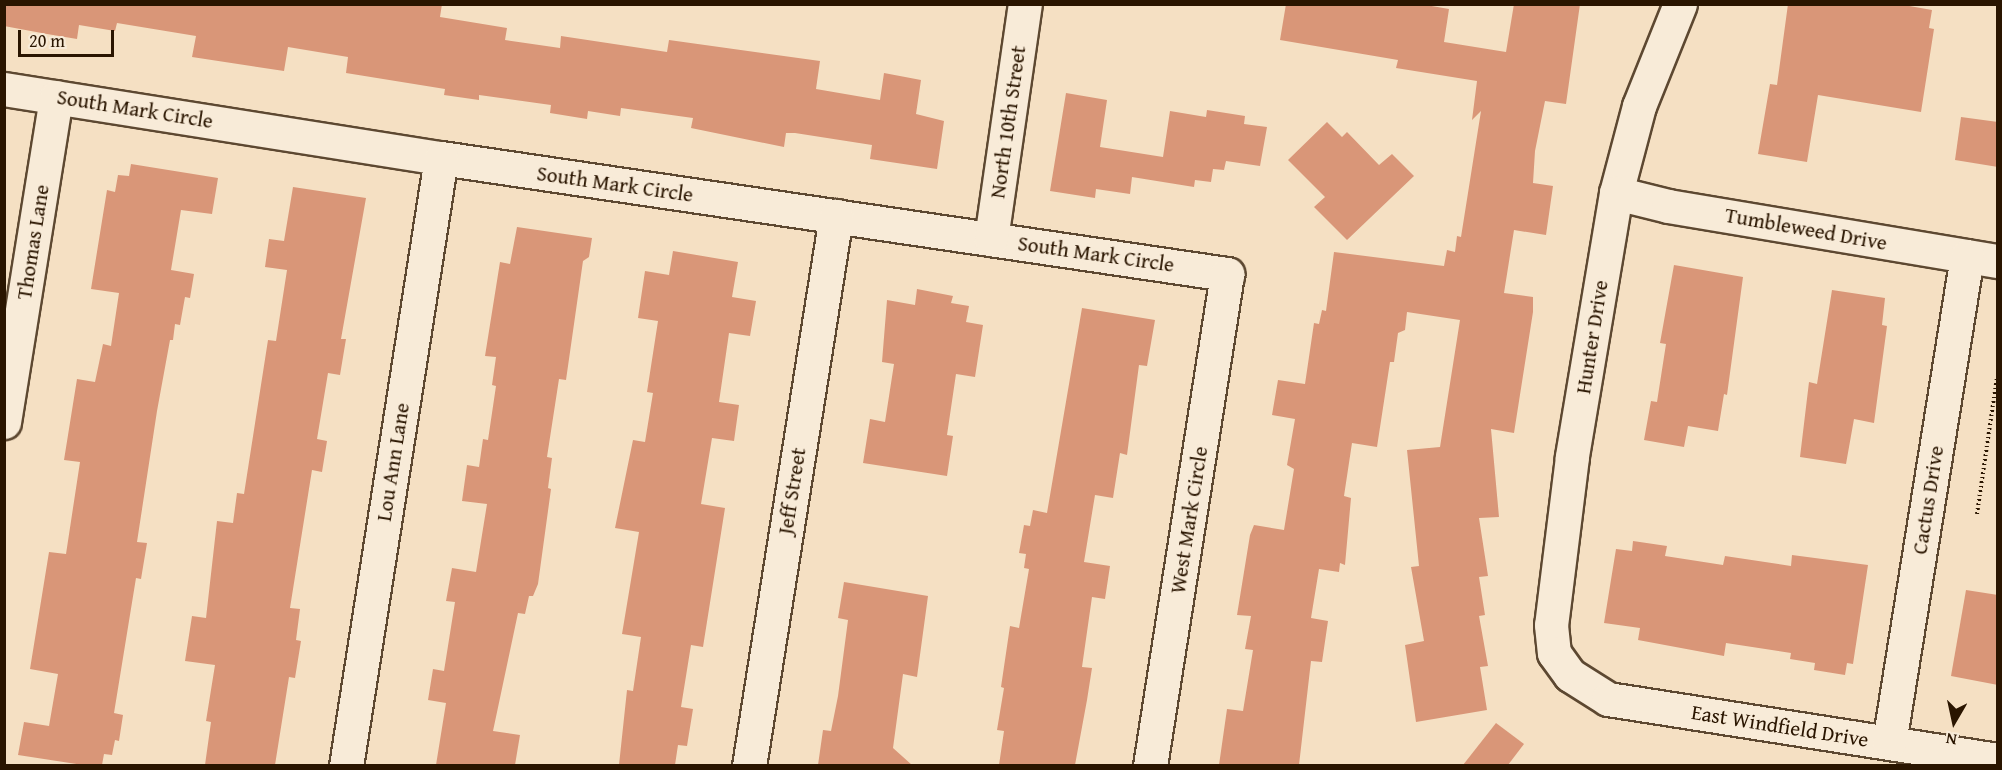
<!DOCTYPE html>
<html>
<head>
<meta charset="utf-8">
<style>
	body { margin:0 }
	#map { position:relative; width:2002px; height:770px; overflow:hidden; background:#f5e0c3; font-family:"Gentium Book Plus",serif }
	div>[style] { position:absolute }
	.building>* { inset:0; background:#d99678 }
	.path>* { height:4px; margin-top:-2px; transform-origin:0; background:repeating-linear-gradient(90deg,#2a1500 0 1.5px,transparent 0 4.5px) }
	.roads { filter:drop-shadow(2px 0 #5d4831) drop-shadow(-2px 0 #5d4831) drop-shadow(0 2px #5d4831) drop-shadow(0 -2px #5d4831) }
	.minor>* { height:33px; margin:-16.5px; padding:0 16.5px; transform-origin:16.5px; border-radius:16.5px; background:#f8ebd8 }
	span { translate:-50% -50%; white-space:nowrap; text-align:center; line-height:1.15; -webkit-text-stroke:4.5px #f8ebd8; paint-order:stroke }
	.street-label { font-size:21px; color:#2a1500 }
	.frame { position:absolute; inset:0; border:6px solid #2a1500; pointer-events:none }
	.north { position:absolute; left:1924px; top:692px; width:60px; height:60px; -webkit-text-stroke:4px #f8ebd8; paint-order:stroke; rotate:189deg; font-size:16px; font-weight:700; line-height:24px; text-align:center; color:#2a1500 }
	.north::after { content:''; display:block; margin:auto; width:21px; height:27px; background:#2a1500; clip-path:polygon(50% 0,100% 100%,50% 72%,0 100%) }
	.scale { position:absolute; left:18px; top:30px; width:96px; height:27px; box-sizing:border-box; border:3px solid #2a1500; border-top:0; padding-left:8px; font-size:18px; line-height:21px; white-space:nowrap; color:#2a1500; -webkit-text-stroke:4px #f8ebd8; paint-order:stroke }
</style>
</head>
<body>
<div id="map">
	<div class="building">
		<div style="clip-path:polygon(4px 4px,442px 4px,440px 17px,507px 28px,505px 40px,560px 48px,561px 36px,667px 52px,669px 40px,820px 61px,816px 89px,880px 100px,884px 73px,921px 80px,916px 114px,944px 121px,937px 169px,870px 159px,872px 145px,795px 133px,786px 133px,784px 147px,691px 128px,693px 118px,621px 108px,620px 116px,588px 111px,587px 119px,550px 113px,551px 105px,479px 95px,479px 100px,444px 95px,445px 89px,346px 73px,348px 57px,288px 47px,284px 71px,192px 57px,196px 36px,117px 23px,115px 31px,79px 25px,77px 39px,47px 34px,4px 26px)"></div>
		<div style="clip-path:polygon(1286px 4px,1420px 4px,1449px 9px,1444px 42px,1506px 52px,1514px 4px,1580px 4px,1566px 104px,1545px 101px,1535px 151px,1533px 183px,1553px 186px,1546px 235px,1514px 230px,1504px 293px,1533px 297px,1533px 312px,1514px 433px,1491px 429px,1499px 517px,1479px 518px,1488px 576px,1479px 577px,1485px 615px,1479px 616px,1488px 666px,1480px 667px,1487px 710px,1416px 722px,1405px 645px,1424px 641px,1411px 567px,1419px 566px,1407px 450px,1440px 447px,1460px 320px,1407px 312px,1405px 330px,1398px 333px,1394px 362px,1390px 362px,1377px 447px,1352px 443px,1344px 496px,1351px 498px,1345px 565px,1340px 563px,1339px 572px,1319px 569px,1311px 618px,1328px 621px,1322px 662px,1311px 661px,1299px 765px,1219px 765px,1227px 709px,1243px 711px,1253px 650px,1245px 649px,1251px 616px,1237px 615px,1250px 535px,1254px 525px,1284px 530px,1294px 469px,1287px 465px,1295px 419px,1272px 415px,1278px 380px,1305px 384px,1314px 323px,1319px 324px,1322px 310px,1326px 311px,1334px 252px,1444px 266px,1447px 250px,1455px 252px,1457px 236px,1461px 237px,1481px 111px,1472px 120px,1477px 81px,1396px 68px,1398px 60px,1280px 40px)"></div>
		<div style="clip-path:polygon(1788px 4px,1898px 4px,1932px 10px,1929px 28px,1934px 29px,1921px 112px,1818px 95px,1807px 162px,1758px 154px,1770px 84px,1777px 85px)"></div>
		<div style="clip-path:polygon(1066px 93px,1107px 100px,1100px 147px,1163px 157px,1170px 111px,1206px 117px,1207px 110px,1245px 116px,1244px 124px,1267px 127px,1260px 166px,1226px 161px,1224px 170px,1213px 169px,1211px 182px,1195px 180px,1194px 187px,1132px 177px,1130px 194px,1096px 189px,1095px 198px,1050px 191px)"></div>
		<div style="clip-path:polygon(1961px 117px,1998px 122px,1998px 167px,1955px 160px)"></div>
		<div style="clip-path:polygon(1327px 122px,1342px 137px,1347px 132px,1379px 165px,1392px 154px,1414px 176px,1347px 240px,1314px 207px,1325px 197px,1288px 160px)"></div>
		<div style="clip-path:polygon(131px 164px,218px 178px,212px 214px,181px 210px,171px 270px,194px 274px,190px 298px,185px 297px,180px 325px,175px 324px,173px 340px,170px 340px,157px 411px,137px 542px,147px 543px,141px 579px,136px 578px,114px 713px,123px 715px,119px 741px,115px 740px,112px 755px,104px 754px,102px 765px,83px 765px,18px 755px,24px 722px,49px 726px,58px 674px,30px 669px,49px 552px,66px 554px,80px 462px,64px 460px,77px 379px,95px 382px,103px 344px,111px 346px,119px 293px,91px 289px,107px 190px,115px 192px,118px 175px,129px 176px)"></div>
		<div style="clip-path:polygon(293px 187px,366px 198px,341px 339px,346px 339px,340px 375px,328px 373px,317px 439px,327px 441px,322px 472px,312px 470px,290px 608px,300px 609px,296px 640px,301px 641px,295px 678px,289px 677px,275px 765px,205px 765px,211px 722px,206px 721px,215px 665px,185px 661px,192px 616px,206px 618px,217px 521px,233px 523px,237px 493px,244px 494px,268px 340px,276px 341px,287px 270px,265px 267px,269px 239px,284px 241px)"></div>
		<div style="clip-path:polygon(517px 227px,592px 238px,589px 257px,583px 261px,566px 380px,559px 379px,547px 457px,552px 458px,548px 488px,551px 489px,538px 584px,533px 596px,529px 596px,525px 614px,518px 613px,493px 731px,520px 735px,515px 765px,436px 765px,446px 703px,428px 700px,433px 669px,444px 671px,455px 602px,446px 601px,452px 568px,476px 572px,487px 504px,462px 501px,467px 465px,479px 467px,483px 439px,488px 440px,496px 386px,492px 385px,496px 357px,485px 356px,500px 262px,510px 264px)"></div>
		<div style="clip-path:polygon(673px 251px,738px 262px,732px 297px,756px 301px,750px 336px,729px 333px,719px 402px,739px 405px,734px 441px,712px 438px,701px 504px,725px 508px,703px 647px,691px 645px,681px 707px,693px 709px,687px 746px,678px 745px,675px 765px,619px 765px,627px 690px,633px 691px,641px 637px,622px 634px,639px 532px,615px 528px,633px 440px,645px 442px,653px 393px,647px 392px,658px 321px,638px 318px,645px 271px,669px 275px)"></div>
		<div style="clip-path:polygon(1674px 265px,1743px 277px,1727px 395px,1724px 394px,1718px 431px,1688px 426px,1684px 447px,1644px 440px,1651px 401px,1657px 402px,1666px 344px,1660px 343px)"></div>
		<div style="clip-path:polygon(917px 289px,953px 296px,951px 303px,969px 306px,966px 322px,983px 325px,975px 377px,956px 374px,947px 435px,953px 436px,947px 476px,863px 463px,870px 419px,885px 422px,894px 364px,882px 362px,887px 300px,915px 305px)"></div>
		<div style="clip-path:polygon(1832px 290px,1885px 298px,1882px 325px,1887px 326px,1874px 423px,1854px 419px,1846px 464px,1800px 457px,1809px 382px,1817px 384px)"></div>
		<div style="clip-path:polygon(1082px 308px,1155px 320px,1147px 366px,1139px 365px,1127px 455px,1120px 453px,1113px 498px,1095px 495px,1084px 562px,1110px 566px,1105px 599px,1092px 597px,1082px 667px,1092px 668px,1087px 700px,1075px 765px,999px 765px,1004px 731px,997px 730px,1004px 688px,1001px 687px,1010px 626px,1019px 628px,1029px 569px,1024px 568px,1026px 554px,1019px 553px,1024px 525px,1030px 526px,1033px 510px,1047px 513px)"></div>
		<div style="clip-path:polygon(1633px 541px,1667px 546px,1665px 556px,1723px 565px,1725px 556px,1791px 566px,1792px 555px,1868px 565px,1853px 664px,1847px 663px,1845px 675px,1814px 670px,1815px 663px,1790px 659px,1791px 653px,1726px 643px,1724px 656px,1638px 640px,1640px 628px,1604px 623px,1616px 549px,1632px 551px)"></div>
		<div style="clip-path:polygon(844px 582px,928px 596px,917px 677px,903px 674px,893px 748px,912px 765px,818px 765px,823px 730px,831px 731px,838px 696px,848px 620px,838px 618px)"></div>
		<div style="clip-path:polygon(1966px 590px,1998px 595px,1998px 685px,1951px 676px)"></div>
		<div style="clip-path:polygon(1496px 723px,1524px 744px,1508px 765px,1463px 765px)"></div>
	</div>
	<div class="path">
		<div style="left:1977px;top:514px;width:138px;rotate:-81.7deg"></div>
	</div>
	<div class="roads">
		<div class="minor">
			<div style="left:1680px;top:4px;width:110px;rotate:111.9deg"></div>
			<div style="left:1639px;top:106px;width:90px;rotate:104.8deg"></div>
			<div style="left:1616px;top:193px;width:268px;rotate:99.5deg"></div>
			<div style="left:1572px;top:457px;width:169px;rotate:97.1deg"></div>
			<div style="left:1551px;top:625px;width:28px;rotate:84deg"></div>
			<div style="left:1554px;top:653px;width:27px;rotate:54deg"></div>
			<div style="left:1570px;top:675px;width:45px;rotate:32.3deg"></div>
			<div style="left:1608px;top:699px;width:395px;rotate:8.9deg"></div>
			<div style="left:4px;top:89px;width:442px;rotate:9deg"></div>
			<div style="left:441px;top:158px;width:795px;rotate:8.4deg"></div>
			<div style="left:1227px;top:274px;width:498px;rotate:98.9deg"></div>
			<div style="left:1616px;top:193px;width:54px;rotate:14deg"></div>
			<div style="left:1668px;top:206px;width:335px;rotate:9.5deg"></div>
			<div style="left:991px;top:239px;width:237px;rotate:-81.8deg"></div>
			<div style="left:4px;top:422px;width:329px;rotate:-80.9deg"></div>
			<div style="left:1889px;top:743px;width:493px;rotate:-80.9deg"></div>
			<div style="left:346px;top:766px;width:615px;rotate:-81.12deg"></div>
			<div style="left:749px;top:766px;width:557px;rotate:-81.01deg"></div>
		</div>
	</div>
	<div class="street-label">
		<span style="left:135px;top:109px;rotate:9deg">South Mark Circle</span>
		<span style="left:1008px;top:122px;rotate:-82deg">North 10th Street</span>
		<span style="left:615px;top:184px;rotate:8deg">South Mark Circle</span>
		<span style="left:1806px;top:229px;rotate:10deg">Tumbleweed Drive</span>
		<span style="left:33px;top:242px;rotate:-81deg">Thomas Lane</span>
		<span style="left:1096px;top:254px;rotate:8deg">South Mark Circle</span>
		<span style="left:1592px;top:337px;rotate:-81deg">Hunter Drive</span>
		<span style="left:393px;top:462px;rotate:-81deg">Lou Ann Lane</span>
		<span style="left:792px;top:491px;rotate:-81deg">Jeff Street</span>
		<span style="left:1928px;top:500px;rotate:-81deg">Cactus Drive</span>
		<span style="left:1189px;top:520px;rotate:-81deg">West Mark Circle</span>
		<span style="left:1780px;top:726px;rotate:9deg">East Windfield Drive</span>
	</div>
	<div class="frame"></div>
	<div class="north">N</div>
	<div class="scale">20 m</div>
</div>
</body>
</html>
